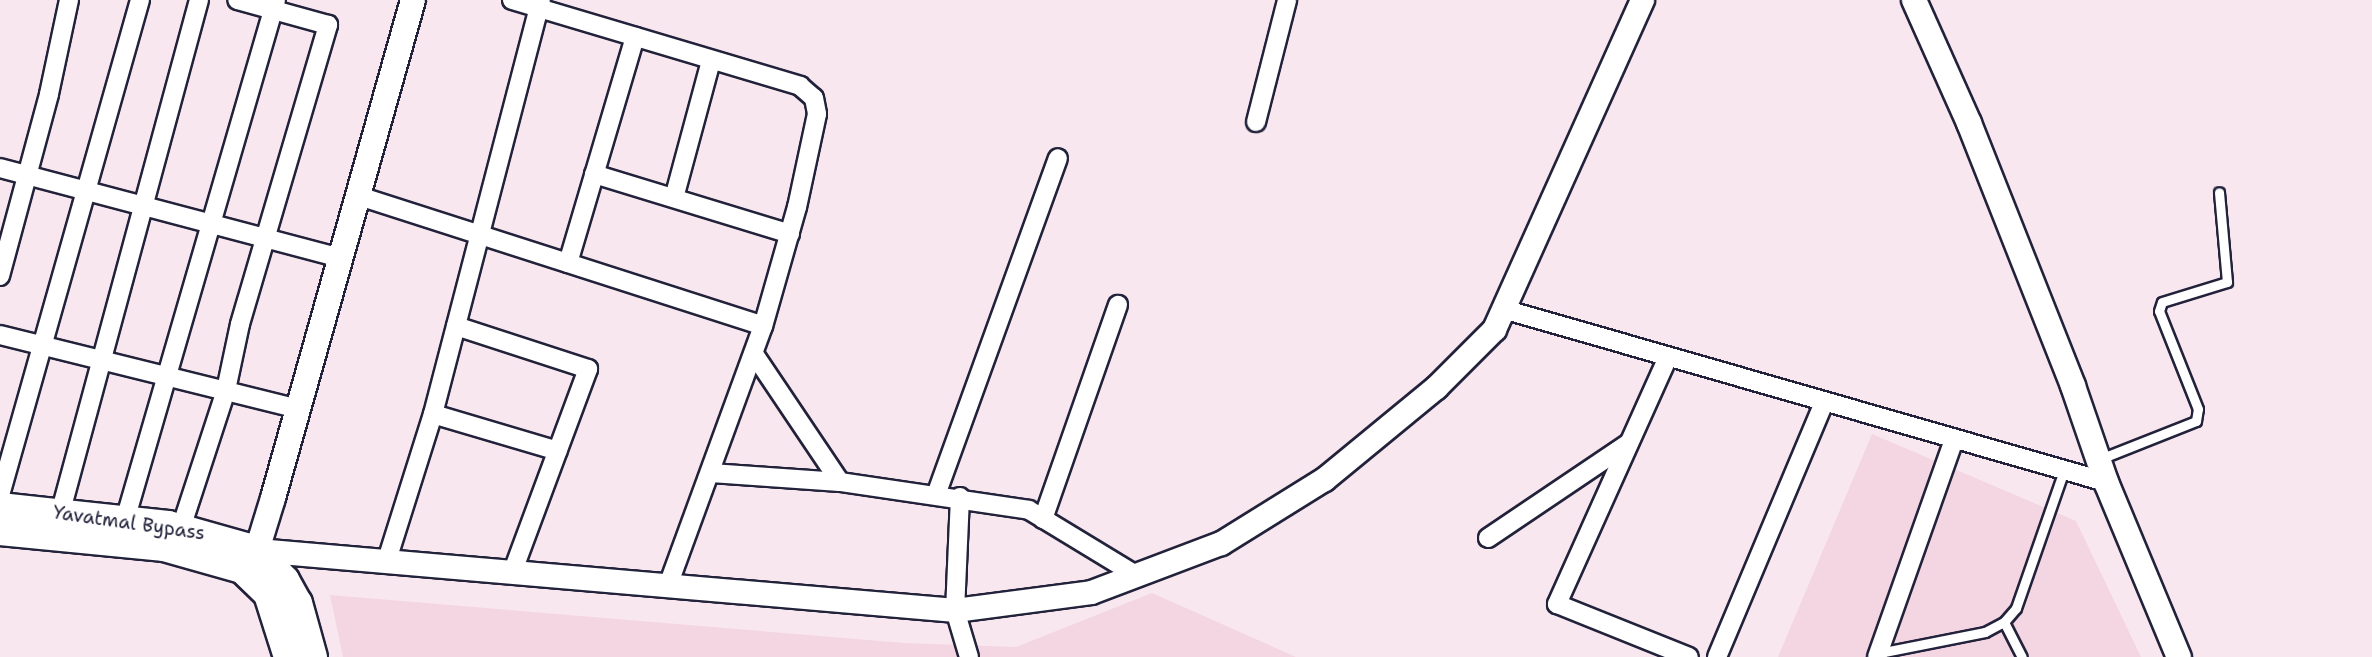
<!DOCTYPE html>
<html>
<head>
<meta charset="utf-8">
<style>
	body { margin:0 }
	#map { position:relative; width:2372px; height:657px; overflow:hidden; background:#f8e7ee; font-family:"Shantell Sans",sans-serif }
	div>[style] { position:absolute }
	.built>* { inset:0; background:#f3d6e2 }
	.roads { filter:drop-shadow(2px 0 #22223b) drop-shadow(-2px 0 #22223b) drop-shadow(0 2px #22223b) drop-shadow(0 -2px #22223b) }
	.service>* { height:9px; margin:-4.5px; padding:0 4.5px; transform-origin:4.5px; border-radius:4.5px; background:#fff }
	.minor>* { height:18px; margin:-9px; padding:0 9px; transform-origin:9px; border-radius:9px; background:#fff }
	.tertiary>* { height:23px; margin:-11.5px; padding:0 11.5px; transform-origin:11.5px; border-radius:11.5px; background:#fff }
	.secondary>* { height:24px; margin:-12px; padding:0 12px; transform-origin:12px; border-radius:12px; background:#fff }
	.primary>* { height:28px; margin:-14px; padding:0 14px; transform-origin:14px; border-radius:14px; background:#fff }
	span { translate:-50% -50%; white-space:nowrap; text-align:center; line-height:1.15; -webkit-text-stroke:7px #fff; paint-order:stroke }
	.street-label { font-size:19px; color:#22223b }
</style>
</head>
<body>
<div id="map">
	<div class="built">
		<div style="clip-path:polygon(1872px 434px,2076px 521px,2141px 657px,1778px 657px)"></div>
		<div style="clip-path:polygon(1152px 593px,1296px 657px,343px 657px,330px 595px,904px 643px,1016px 647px)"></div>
	</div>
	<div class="roads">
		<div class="service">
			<div style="left:2100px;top:459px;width:103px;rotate:-21.6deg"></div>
			<div style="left:2196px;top:421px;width:12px;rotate:-81deg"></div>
			<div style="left:2198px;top:409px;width:105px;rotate:-111.7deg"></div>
			<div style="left:2159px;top:311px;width:9px;rotate:-72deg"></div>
			<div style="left:2162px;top:302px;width:68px;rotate:-17.1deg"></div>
			<div style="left:2227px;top:282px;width:90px;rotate:-95.1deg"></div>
			<div style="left:2004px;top:622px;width:39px;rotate:63deg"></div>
			<div style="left:1879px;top:653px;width:108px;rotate:-11.2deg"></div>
			<div style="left:1985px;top:632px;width:21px;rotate:-28deg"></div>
			<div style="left:2004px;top:622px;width:18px;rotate:-49deg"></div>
			<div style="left:2016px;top:608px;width:146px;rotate:-70.8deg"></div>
		</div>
		<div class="minor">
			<div style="left:512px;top:0;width:301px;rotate:16.6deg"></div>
			<div style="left:800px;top:86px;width:18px;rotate:41deg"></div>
			<div style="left:814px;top:98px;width:16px;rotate:79deg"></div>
			<div style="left:817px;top:114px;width:95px;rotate:102.1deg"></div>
			<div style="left:797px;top:207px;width:124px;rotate:105.9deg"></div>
			<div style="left:763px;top:326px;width:276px;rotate:110.1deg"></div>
			<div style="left:1256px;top:122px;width:126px;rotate:-75.7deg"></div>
			<div style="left:0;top:168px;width:353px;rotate:14.8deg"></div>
			<div style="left:594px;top:174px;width:205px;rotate:17deg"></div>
			<div style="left:359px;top:196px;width:424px;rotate:17.8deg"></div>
			<div style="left:674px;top:198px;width:142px;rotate:-74.9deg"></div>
			<div style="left:568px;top:263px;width:236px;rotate:-73.5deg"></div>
			<div style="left:0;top:276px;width:188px;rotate:-74.9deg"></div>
			<div style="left:49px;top:94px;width:96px;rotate:-78deg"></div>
			<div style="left:1503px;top:309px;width:627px;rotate:16.01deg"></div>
			<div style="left:456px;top:326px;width:139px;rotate:18deg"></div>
			<div style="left:588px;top:369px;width:218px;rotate:110.4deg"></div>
			<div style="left:0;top:335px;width:308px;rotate:13.9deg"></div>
			<div style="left:754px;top:354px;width:154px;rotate:56.1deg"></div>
			<div style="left:1668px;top:357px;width:271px;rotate:114.2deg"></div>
			<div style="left:1557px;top:604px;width:142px;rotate:21.9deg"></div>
			<div style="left:433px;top:414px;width:130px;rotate:16.5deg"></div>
			<div style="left:711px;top:473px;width:129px;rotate:4deg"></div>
			<div style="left:840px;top:482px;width:191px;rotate:8.4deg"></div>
			<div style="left:1029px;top:510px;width:125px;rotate:31.3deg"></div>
			<div style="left:0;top:495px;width:514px;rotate:-74.21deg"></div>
			<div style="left:936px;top:495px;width:358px;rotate:-70.1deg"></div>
			<div style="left:960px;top:497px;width:113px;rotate:92.5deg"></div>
			<div style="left:955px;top:610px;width:49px;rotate:73.4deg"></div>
			<div style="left:60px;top:514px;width:532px;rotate:-74.87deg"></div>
			<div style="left:1043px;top:519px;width:227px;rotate:-70.7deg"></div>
			<div style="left:125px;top:520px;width:541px;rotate:-73.81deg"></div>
			<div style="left:181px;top:528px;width:145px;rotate:-71.9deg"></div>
			<div style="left:226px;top:390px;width:67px;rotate:-78deg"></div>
			<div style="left:240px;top:324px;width:312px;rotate:-73.6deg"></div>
			<div style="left:328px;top:25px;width:94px;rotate:-164.6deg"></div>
			<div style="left:1488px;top:538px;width:170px;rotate:-34deg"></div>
			<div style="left:387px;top:560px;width:153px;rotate:-72.5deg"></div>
			<div style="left:433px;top:414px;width:428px;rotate:-75.4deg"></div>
			<div style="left:1717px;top:657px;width:277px;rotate:-67.2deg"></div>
			<div style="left:1877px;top:657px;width:231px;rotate:-70.5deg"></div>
		</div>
		<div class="tertiary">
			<div style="left:257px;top:550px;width:701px;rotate:4.91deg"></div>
			<div style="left:955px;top:610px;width:137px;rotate:-7.5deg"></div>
			<div style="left:1091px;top:592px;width:139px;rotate:-20.7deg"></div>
			<div style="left:1221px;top:543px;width:121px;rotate:-31.9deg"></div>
			<div style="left:1324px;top:479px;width:145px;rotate:-39.4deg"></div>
			<div style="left:1436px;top:387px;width:82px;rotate:-45deg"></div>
			<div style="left:1494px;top:329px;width:361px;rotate:-65.8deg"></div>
		</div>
		<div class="secondary">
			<div style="left:1914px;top:0;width:135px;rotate:65.9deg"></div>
			<div style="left:1969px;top:123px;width:283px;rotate:68.4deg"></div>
			<div style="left:2073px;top:386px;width:102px;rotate:71deg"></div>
			<div style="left:2106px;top:482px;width:190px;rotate:67.4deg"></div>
			<div style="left:245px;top:565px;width:19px;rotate:-51deg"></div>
			<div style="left:257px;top:550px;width:54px;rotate:-72.9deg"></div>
			<div style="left:273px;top:498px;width:517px;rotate:-74.3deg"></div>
		</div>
		<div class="primary">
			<div style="left:0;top:507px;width:169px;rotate:6.1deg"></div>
			<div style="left:168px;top:525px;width:92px;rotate:15.7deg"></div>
			<div style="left:257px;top:550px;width:41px;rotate:47deg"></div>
			<div style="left:285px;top:580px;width:26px;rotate:61deg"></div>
			<div style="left:298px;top:603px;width:56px;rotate:74.5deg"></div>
			<div style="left:0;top:531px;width:165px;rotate:5.6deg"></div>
			<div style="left:164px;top:547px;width:81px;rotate:15.8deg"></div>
			<div style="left:242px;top:569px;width:36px;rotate:44deg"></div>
			<div style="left:268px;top:594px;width:66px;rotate:72.4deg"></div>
		</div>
	</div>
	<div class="street-label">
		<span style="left:129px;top:523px;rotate:8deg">Yavatmal Bypass</span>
	</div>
</div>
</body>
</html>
